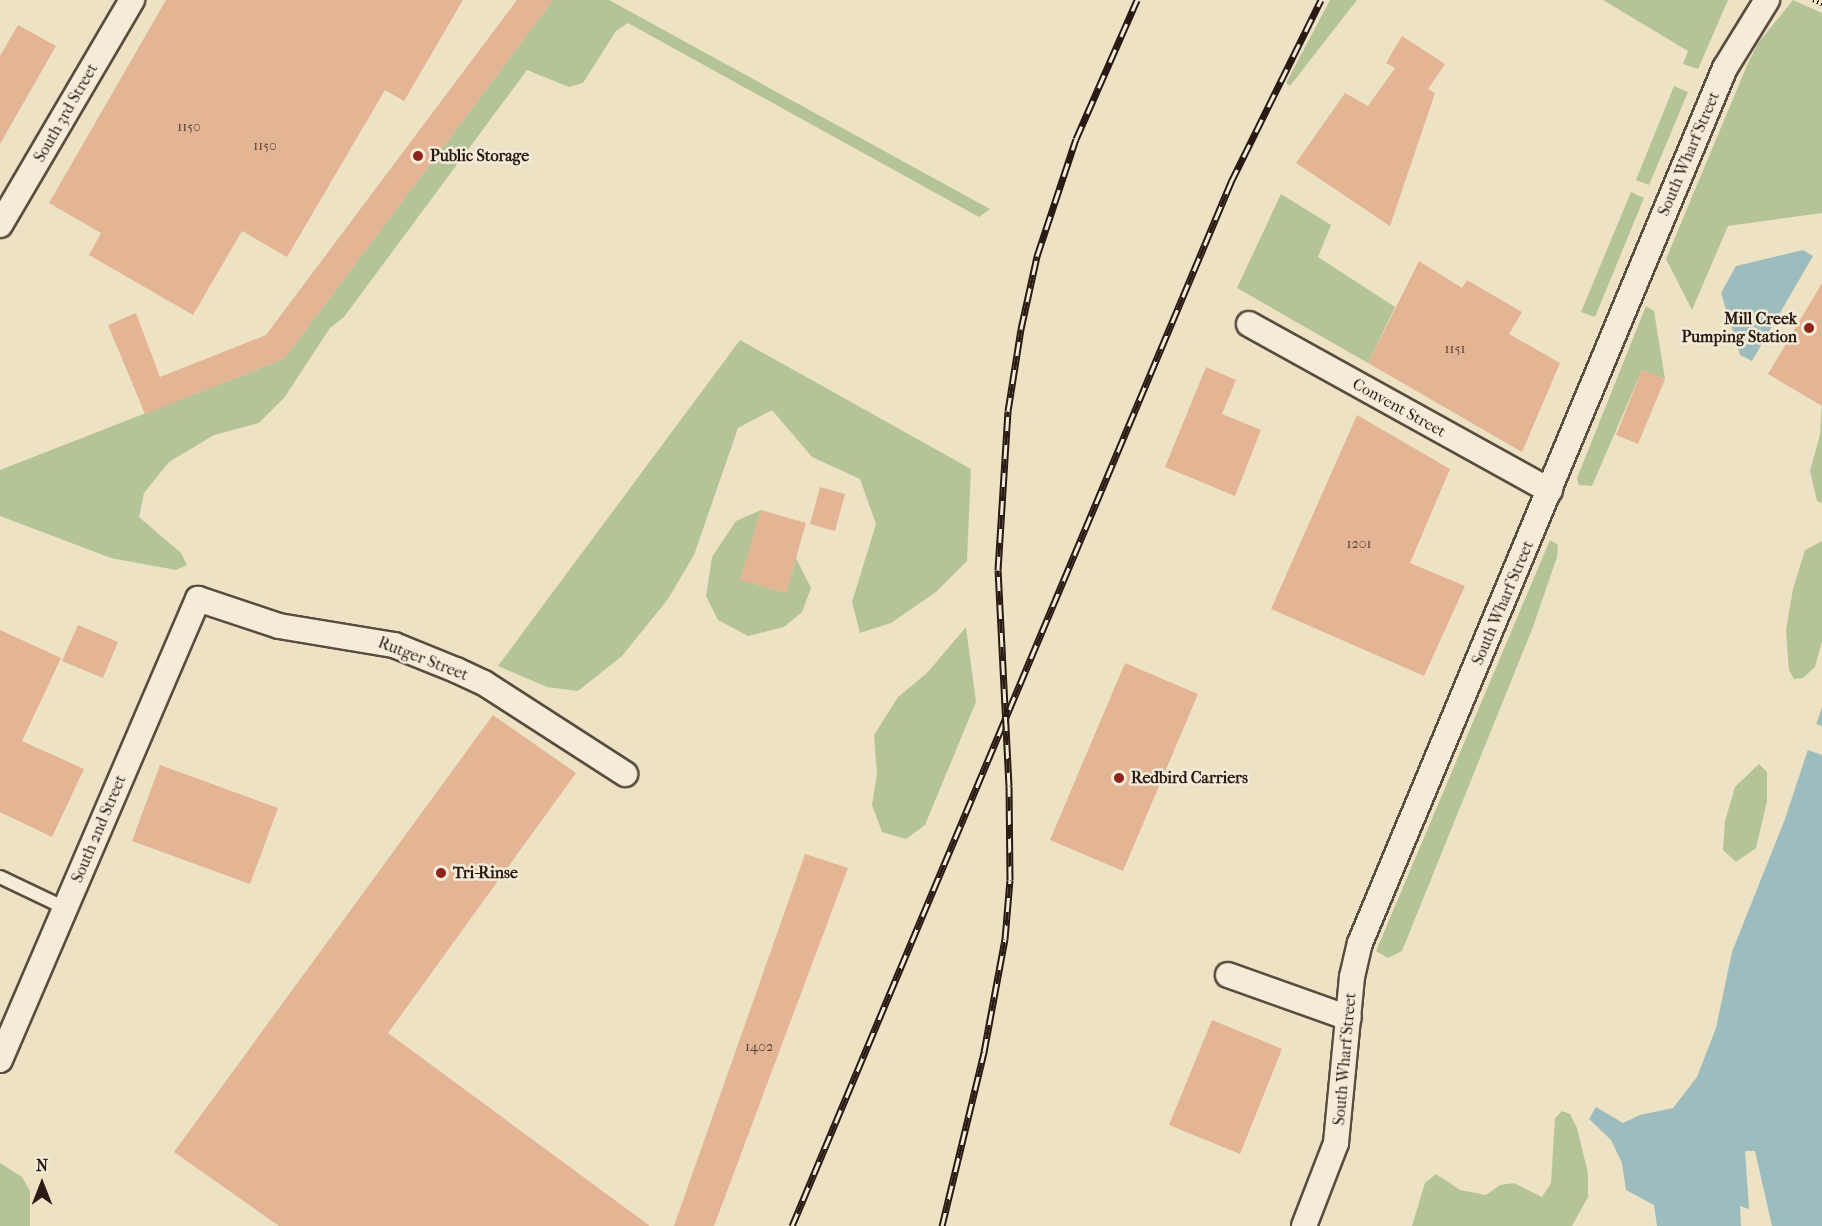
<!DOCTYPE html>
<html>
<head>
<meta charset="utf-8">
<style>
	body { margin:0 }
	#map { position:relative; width:1822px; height:1226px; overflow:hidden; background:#eee2c4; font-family:"IM FELL French Canon",serif }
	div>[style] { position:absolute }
	.green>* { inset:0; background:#b5c497 }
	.water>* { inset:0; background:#9cbcbd }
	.pier>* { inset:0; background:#eee2c4 }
	.building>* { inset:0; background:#e3b594 }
	.path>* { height:4px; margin-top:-2px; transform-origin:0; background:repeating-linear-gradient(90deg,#291a13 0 1.5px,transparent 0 4.5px) }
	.roads { filter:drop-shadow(2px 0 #5a4c3f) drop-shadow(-2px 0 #5a4c3f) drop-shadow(0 2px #5a4c3f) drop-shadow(0 -2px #5a4c3f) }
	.service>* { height:12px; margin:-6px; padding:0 6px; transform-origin:6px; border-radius:6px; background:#f4ecd9 }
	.minor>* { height:24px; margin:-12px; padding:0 12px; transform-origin:12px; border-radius:12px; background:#f4ecd9 }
	.rail>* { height:7px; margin-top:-3.5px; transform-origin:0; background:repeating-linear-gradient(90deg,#f4ecd9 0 14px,#291a13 0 28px); box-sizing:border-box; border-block:2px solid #291a13 }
	.dots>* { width:16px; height:16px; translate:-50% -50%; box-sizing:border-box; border:3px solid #f4ecd9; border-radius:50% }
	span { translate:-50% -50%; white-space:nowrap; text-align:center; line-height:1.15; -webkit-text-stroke:5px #f4ecd9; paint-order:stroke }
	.number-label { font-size:14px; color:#584133 }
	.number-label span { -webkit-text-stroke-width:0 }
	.street-label { font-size:16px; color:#291a13 }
	.poi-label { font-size:16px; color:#291a13; font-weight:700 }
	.left { translate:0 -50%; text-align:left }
	.right { translate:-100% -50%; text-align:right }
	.north { position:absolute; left:12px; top:1154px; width:60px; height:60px; -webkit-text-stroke:4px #f4ecd9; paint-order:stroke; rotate:0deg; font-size:16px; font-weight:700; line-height:24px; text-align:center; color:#291a13 }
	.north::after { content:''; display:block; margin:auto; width:21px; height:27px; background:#291a13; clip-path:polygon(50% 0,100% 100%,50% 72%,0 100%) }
</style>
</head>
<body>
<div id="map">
	<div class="green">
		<div style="clip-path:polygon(553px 0,609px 0,990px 209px,979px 217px,628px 23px,616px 31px,583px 83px,569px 87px,527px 70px,344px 317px,330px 328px,284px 398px,259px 423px,214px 435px,169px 462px,144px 493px,139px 517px,181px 553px,187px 565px,176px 570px,111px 558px,0 516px,0 470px,284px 359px)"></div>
		<div style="clip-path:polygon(1330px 0,1357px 0,1290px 86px,1286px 83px)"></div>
		<div style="clip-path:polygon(1603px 0,1728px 0,1698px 69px,1683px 64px,1688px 51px)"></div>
		<div style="clip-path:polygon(1793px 0,1822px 13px,1822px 213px,1728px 226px,1692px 310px,1666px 259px,1748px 63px,1758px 43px)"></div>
		<div style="clip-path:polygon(1674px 86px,1688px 92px,1649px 185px,1636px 180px)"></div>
		<div style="clip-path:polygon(1631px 192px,1644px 198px,1595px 317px,1581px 312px)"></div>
		<div style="clip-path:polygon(1281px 194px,1331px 225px,1318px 257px,1395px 307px,1368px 363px,1237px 288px)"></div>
		<div style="clip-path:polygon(1646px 306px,1654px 311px,1665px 379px,1642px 370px,1592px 486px,1579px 485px,1577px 478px)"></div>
		<div style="clip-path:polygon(740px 340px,971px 469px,967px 561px,936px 592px,891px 623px,860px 633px,852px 602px,876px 524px,860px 479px,812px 457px,772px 410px,738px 428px,694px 555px,668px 599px,622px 656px,578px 691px,547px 687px,498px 666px)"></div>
		<div style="clip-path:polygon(1822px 402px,1822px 503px,1817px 501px,1810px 471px,1820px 435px)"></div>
		<div style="clip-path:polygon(761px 510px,741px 580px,786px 593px,796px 558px,811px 588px,802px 612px,784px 627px,748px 636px,718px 620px,706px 596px,712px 557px,736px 521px)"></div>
		<div style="clip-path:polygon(1550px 540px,1558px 545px,1557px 557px,1533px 627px,1402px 951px,1388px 958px,1376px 951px)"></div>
		<div style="clip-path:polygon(1822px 541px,1822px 641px,1815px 667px,1803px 678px,1794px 679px,1789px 670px,1786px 630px,1793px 589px,1805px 550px)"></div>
		<div style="clip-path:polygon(966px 627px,976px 702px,925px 825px,906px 839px,882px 832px,872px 805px,877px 773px,874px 735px,898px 697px,927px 673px)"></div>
		<div style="clip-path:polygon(1759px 764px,1767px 772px,1767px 801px,1756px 848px,1736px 862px,1723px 850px,1725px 821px,1735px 787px)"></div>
		<div style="clip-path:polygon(1562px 1111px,1570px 1114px,1577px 1128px,1588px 1173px,1588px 1197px,1572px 1226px,1412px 1226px,1425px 1183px,1436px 1174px,1460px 1190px,1486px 1195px,1500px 1185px,1514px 1183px,1542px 1197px,1551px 1183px,1555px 1118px)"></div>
		<div style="clip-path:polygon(0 1163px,22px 1177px,30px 1191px,30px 1226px,0 1226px)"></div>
	</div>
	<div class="water">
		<div style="clip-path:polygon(1803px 250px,1813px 256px,1752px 361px,1740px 355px,1721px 293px,1736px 266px)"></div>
		<div style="clip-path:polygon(1822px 707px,1822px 1226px,1772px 1226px,1755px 1151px,1745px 1151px,1749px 1209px,1740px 1206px,1741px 1226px,1657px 1226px,1654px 1205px,1626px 1190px,1622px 1163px,1611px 1140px,1589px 1119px,1596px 1107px,1623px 1123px,1640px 1115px,1673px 1108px,1697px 1077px,1716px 1028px,1732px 952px,1785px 819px)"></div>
	</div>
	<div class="pier">
		<div style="clip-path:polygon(1814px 723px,1822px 726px,1822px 755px,1805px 749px)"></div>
	</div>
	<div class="building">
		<div style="clip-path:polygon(166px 0,463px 0,404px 101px,385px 90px,287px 257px,242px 231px,193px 315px,89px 255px,101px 233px,49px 203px)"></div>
		<div style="clip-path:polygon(517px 0,553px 0,284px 359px,145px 414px,108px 325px,136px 313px,160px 377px,266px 335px)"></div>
		<div style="clip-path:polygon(18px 25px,56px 46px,0 144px,0 56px)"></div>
		<div style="clip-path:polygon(1402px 36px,1445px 64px,1428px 89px,1435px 93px,1390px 226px,1296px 163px,1345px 93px,1368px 106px,1395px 68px,1386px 63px)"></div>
		<div style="clip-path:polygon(1419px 261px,1462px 288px,1467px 280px,1522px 312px,1509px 334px,1560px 363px,1522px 452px,1368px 363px)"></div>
		<div style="clip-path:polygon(1822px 283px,1822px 406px,1768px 374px)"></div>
		<div style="clip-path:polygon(1206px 367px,1236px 380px,1222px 414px,1261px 430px,1235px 496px,1165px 467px)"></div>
		<div style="clip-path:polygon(1642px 370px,1665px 379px,1638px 444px,1616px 435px)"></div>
		<div style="clip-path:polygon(1357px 415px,1450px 469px,1410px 563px,1465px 586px,1424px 676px,1271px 609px)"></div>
		<div style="clip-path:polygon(820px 487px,845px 494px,835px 531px,810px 524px)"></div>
		<div style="clip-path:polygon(761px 510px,806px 523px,786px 593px,740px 580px)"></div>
		<div style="clip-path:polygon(78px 625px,118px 642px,103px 678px,62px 661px)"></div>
		<div style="clip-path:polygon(0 630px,61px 658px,22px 741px,84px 769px,52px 837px,0 812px)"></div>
		<div style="clip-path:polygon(1125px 663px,1198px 694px,1123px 871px,1050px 840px)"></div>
		<div style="clip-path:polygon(493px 715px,576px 773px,388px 1033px,650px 1226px,279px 1226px,174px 1152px)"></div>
		<div style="clip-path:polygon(160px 765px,278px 808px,250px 884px,132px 841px)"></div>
		<div style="clip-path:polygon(805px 854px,848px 868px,714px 1226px,674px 1226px)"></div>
		<div style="clip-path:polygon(1212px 1020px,1282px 1049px,1240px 1154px,1169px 1125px)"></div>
	</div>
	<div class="path">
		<div style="left:1813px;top:0;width:10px;rotate:24deg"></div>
	</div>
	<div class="roads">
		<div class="service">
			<div style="left:0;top:877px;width:72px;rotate:25.5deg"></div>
		</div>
		<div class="minor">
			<div style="left:0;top:225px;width:261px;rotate:-59.6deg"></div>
			<div style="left:1249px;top:324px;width:344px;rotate:29deg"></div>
			<div style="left:1228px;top:975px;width:128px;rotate:19.6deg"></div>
			<div style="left:0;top:1060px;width:502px;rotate:-66.76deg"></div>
			<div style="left:198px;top:599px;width:85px;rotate:18.4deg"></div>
			<div style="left:279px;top:626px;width:117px;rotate:9.4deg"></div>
			<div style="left:394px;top:645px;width:67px;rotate:22deg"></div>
			<div style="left:456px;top:670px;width:31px;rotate:25deg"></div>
			<div style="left:484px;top:683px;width:168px;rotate:32.8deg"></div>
			<div style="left:1304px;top:1226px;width:89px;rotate:-68.9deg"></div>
			<div style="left:1336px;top:1143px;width:167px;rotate:-84.5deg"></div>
			<div style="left:1352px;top:977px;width:35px;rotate:-77deg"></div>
			<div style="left:1360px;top:943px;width:948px;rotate:-67.36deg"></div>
			<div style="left:1725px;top:68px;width:80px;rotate:-58.3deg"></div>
		</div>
	</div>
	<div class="rail">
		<div style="left:792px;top:1226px;width:1133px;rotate:-67.19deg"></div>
		<div style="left:1231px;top:182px;width:203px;rotate:-63.7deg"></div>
		<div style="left:942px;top:1226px;width:179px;rotate:-76.4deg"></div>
		<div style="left:984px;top:1052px;width:115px;rotate:-79.5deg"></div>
		<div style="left:1005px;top:939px;width:59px;rotate:-85.2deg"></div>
		<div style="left:1010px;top:880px;width:94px;rotate:-90.6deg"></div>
		<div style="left:1009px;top:786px;width:216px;rotate:-92.9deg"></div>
		<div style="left:998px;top:570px;width:159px;rotate:-86.4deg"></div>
		<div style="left:1008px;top:411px;width:83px;rotate:-81deg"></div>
		<div style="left:1021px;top:329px;width:75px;rotate:-77.6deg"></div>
		<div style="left:1037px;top:256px;width:123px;rotate:-71.6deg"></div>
		<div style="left:1076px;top:139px;width:152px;rotate:-66.3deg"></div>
	</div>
	<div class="dots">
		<div style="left:418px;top:156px;background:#8f2418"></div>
		<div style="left:1809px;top:328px;background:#8f2418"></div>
		<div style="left:1119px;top:778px;background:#8f2418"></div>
		<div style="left:441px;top:873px;background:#8f2418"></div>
	</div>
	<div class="number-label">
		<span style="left:189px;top:127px">1150</span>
		<span style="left:265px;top:146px">1150</span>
		<span style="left:1455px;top:349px">1151</span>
		<span style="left:1359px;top:544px">1201</span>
		<span style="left:759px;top:1047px">1402</span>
	</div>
	<div class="street-label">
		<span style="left:66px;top:113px;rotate:-60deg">South 3rd Street</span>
		<span style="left:1689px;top:154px;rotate:-67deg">South Wharf Street</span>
		<span style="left:1399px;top:408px;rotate:29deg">Convent Street</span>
		<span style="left:1503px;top:603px;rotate:-67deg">South Wharf Street</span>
		<span style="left:423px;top:659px;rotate:21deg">Rutger Street</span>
		<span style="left:99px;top:829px;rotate:-67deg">South 2nd Street</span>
		<span style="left:1345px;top:1059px;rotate:-85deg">South Wharf Street</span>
	</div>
	<div class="poi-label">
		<span class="left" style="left:430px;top:156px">Public Storage</span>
		<span class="right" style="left:1797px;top:328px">Mill Creek<br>Pumping Station</span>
		<span class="left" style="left:1131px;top:778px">Redbird Carriers</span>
		<span class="left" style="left:453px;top:873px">Tri-Rinse</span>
	</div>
	<div class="north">N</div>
</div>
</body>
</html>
